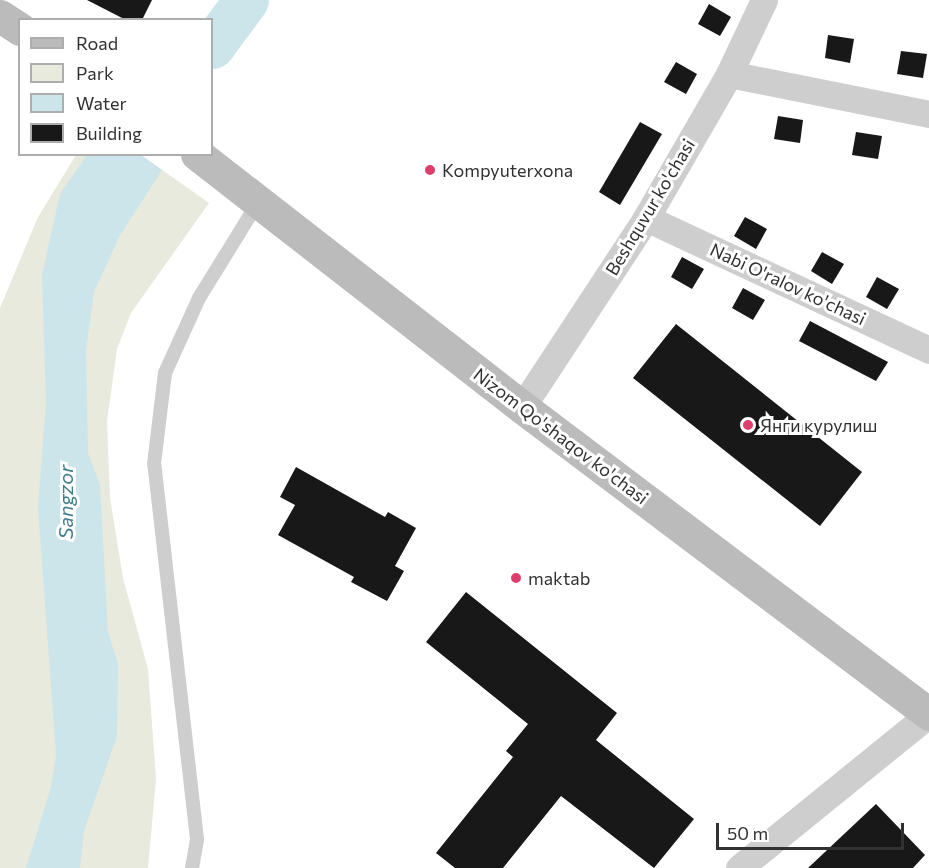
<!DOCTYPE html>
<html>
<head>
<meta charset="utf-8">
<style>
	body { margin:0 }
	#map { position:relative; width:929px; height:868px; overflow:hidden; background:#fff; font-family:Commissioner,sans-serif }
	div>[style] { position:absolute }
	.green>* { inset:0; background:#e7eadd }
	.water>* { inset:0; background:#cbe5ea }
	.river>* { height:45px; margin:-22.5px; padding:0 22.5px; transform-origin:22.5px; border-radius:22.5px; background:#cbe5ea }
	.building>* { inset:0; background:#181818 }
	.lane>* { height:14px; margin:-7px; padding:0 7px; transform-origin:7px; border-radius:7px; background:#cecece }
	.street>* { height:27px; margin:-13.5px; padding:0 13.5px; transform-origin:13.5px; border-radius:13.5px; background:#cecece }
	.secondary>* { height:33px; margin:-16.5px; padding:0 16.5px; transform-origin:16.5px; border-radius:16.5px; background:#bbb }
	.dots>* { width:16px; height:16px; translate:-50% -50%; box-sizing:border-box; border:3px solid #fff; border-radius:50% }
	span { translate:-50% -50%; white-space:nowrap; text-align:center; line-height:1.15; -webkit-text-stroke:6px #fff; paint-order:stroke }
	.poi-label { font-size:18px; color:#313131 }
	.left { translate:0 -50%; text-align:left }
	.street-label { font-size:18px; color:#313131 }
	.water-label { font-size:20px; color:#407e8a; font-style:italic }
	.legend { position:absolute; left:18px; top:18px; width:195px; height:138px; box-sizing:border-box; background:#fff; border:2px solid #adadad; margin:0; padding:8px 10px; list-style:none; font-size:18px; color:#313131 }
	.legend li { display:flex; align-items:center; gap:12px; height:30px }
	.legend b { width:30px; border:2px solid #adadad }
	.scale { position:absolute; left:716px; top:823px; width:188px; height:27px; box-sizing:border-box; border:3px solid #313131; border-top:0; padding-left:8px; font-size:18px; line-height:21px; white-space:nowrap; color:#313131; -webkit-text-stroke:4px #fff; paint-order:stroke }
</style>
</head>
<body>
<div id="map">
	<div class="green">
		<div style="clip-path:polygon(76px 155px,141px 155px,209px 203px,131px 313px,117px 349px,107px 421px,110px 498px,123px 578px,148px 669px,156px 779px,148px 868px,0 868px,0 308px,38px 217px)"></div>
	</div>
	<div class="water">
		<div style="clip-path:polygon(87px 155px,141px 155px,162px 170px,119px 237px,94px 292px,86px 350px,88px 453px,100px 485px,108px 632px,118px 664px,117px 736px,84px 831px,80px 868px,26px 868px,51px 787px,56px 755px,38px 507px,46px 403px,42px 275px,60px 194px)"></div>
	</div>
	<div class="river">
		<div style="left:212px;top:46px;width:57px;rotate:-53.5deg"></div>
	</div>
	<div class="building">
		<div style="clip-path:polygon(87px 0,152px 0,142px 20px,126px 20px)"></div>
		<div style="clip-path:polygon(709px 4px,731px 17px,720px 36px,698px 24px)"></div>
		<div style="clip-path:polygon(828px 35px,854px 39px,850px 63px,825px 58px)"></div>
		<div style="clip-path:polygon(901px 51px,927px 54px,923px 78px,897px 74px)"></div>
		<div style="clip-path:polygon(676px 62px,697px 74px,686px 94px,664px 82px)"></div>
		<div style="clip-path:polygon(778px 116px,803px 120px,800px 143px,774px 139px)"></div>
		<div style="clip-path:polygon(640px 122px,662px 134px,620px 205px,599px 192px)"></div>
		<div style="clip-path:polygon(856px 132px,882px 136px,878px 159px,852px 155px)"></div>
		<div style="clip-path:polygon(745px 217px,767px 229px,756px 249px,734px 236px)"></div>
		<div style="clip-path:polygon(822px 252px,844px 264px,832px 284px,811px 271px)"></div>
		<div style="clip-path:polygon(682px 257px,704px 269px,692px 289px,671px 277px)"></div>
		<div style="clip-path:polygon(877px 277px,899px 289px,887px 309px,866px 297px)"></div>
		<div style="clip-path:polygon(743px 288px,765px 300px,753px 320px,732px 308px)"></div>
		<div style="clip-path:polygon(810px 321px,888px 362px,876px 381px,799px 341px)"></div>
		<div style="clip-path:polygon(676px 324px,862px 472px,820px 526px,633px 378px)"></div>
		<div style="clip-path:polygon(296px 467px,385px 517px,388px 512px,416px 528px,395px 566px,404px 571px,387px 601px,351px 582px,354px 577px,278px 535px,295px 505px,280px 497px)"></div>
		<div style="clip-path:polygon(466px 592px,617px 713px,596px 740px,694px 819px,654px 868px,561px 796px,503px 868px,455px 868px,436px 853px,513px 757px,506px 751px,528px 724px,426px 642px)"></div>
		<div style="clip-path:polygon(876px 804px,925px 855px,913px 868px,808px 868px)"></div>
	</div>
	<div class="lane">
		<div style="left:192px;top:868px;width:29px;rotate:-80deg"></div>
		<div style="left:197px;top:839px;width:377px;rotate:-96.5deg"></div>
		<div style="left:154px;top:464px;width:92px;rotate:-83.1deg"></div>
		<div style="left:165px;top:373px;width:82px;rotate:-65.6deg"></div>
		<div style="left:199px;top:298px;width:114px;rotate:-58.3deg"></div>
	</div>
	<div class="street">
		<div style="left:729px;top:74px;width:204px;rotate:11.3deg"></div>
		<div style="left:646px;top:218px;width:312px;rotate:25deg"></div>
		<div style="left:522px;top:407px;width:226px;rotate:-56.7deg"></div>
		<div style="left:646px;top:218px;width:166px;rotate:-60deg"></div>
		<div style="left:729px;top:74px;width:82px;rotate:-64.7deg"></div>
		<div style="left:739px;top:868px;width:245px;rotate:-39deg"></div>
	</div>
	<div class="secondary">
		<div style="left:0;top:16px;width:24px;rotate:33deg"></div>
		<div style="left:197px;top:154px;width:412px;rotate:37.9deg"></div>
		<div style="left:522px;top:407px;width:510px;rotate:37.03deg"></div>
	</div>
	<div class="dots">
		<div style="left:430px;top:170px;background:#de3e6e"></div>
		<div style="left:748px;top:425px;background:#de3e6e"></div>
		<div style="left:516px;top:578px;background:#de3e6e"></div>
	</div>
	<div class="poi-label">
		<span class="left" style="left:442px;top:170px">Kompyuterxona</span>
		<span class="left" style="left:760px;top:425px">Янги курулиш</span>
		<span class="left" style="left:528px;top:578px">maktab</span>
	</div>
	<div class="street-label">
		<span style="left:650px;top:207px;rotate:-59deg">Beshquvur ko'chasi</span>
		<span style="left:788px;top:284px;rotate:25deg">Nabi O'ralov ko'chasi</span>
		<span style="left:561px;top:436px;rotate:37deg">Nizom Qo'shaqov ko'chasi</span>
	</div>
	<div class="water-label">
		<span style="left:65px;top:502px;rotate:-90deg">Sangzor</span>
	</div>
	<ul class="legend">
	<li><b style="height:8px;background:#bbb"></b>Road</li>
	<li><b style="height:16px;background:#e7eadd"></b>Park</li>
	<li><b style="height:16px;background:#cbe5ea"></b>Water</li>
	<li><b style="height:16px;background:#181818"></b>Building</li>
	</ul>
	<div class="scale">50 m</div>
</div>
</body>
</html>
